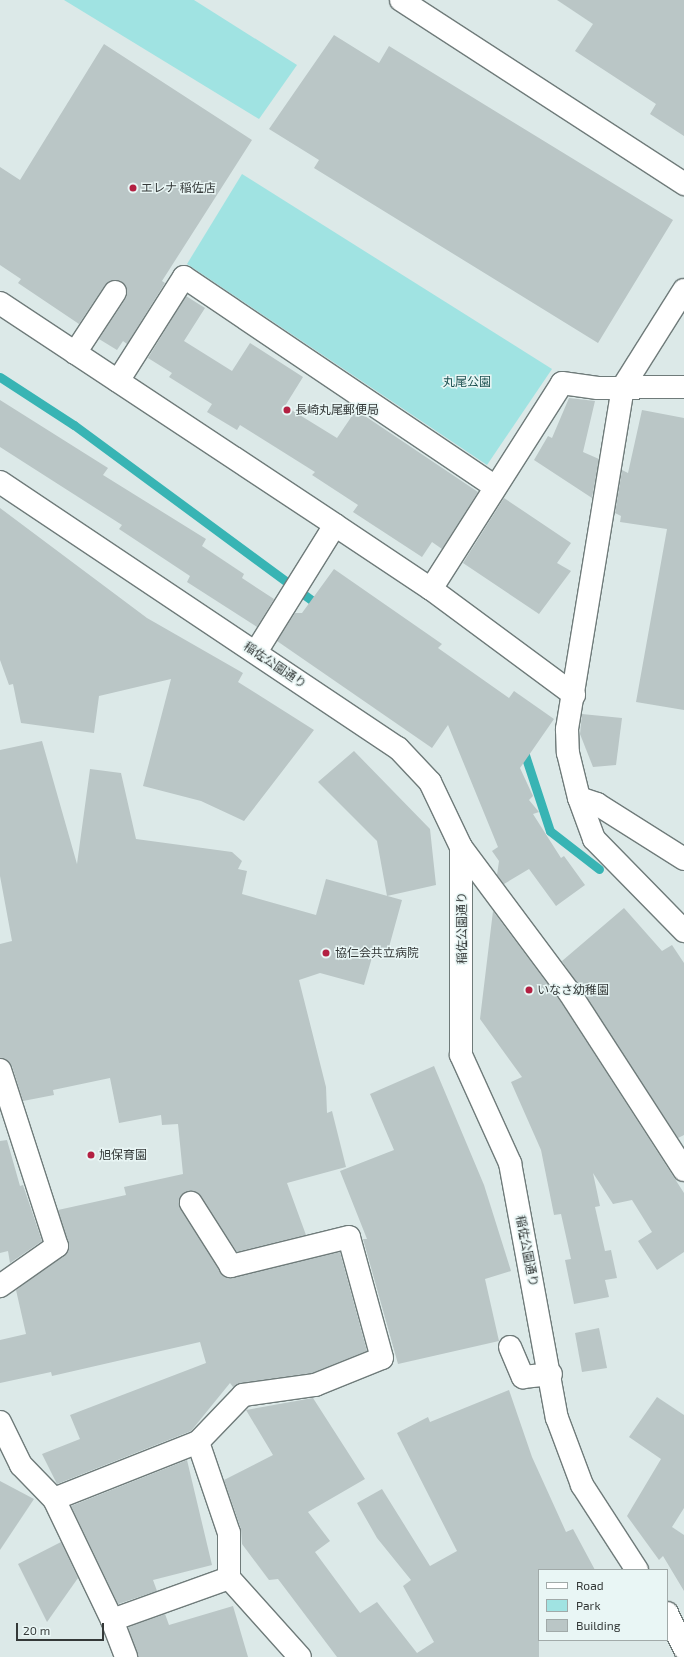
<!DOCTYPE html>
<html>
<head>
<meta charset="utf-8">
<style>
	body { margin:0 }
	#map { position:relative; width:684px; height:1657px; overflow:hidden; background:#dce9e8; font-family:"Exo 2","Noto Sans JP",sans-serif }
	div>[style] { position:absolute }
	.green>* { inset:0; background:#a0e3e2 }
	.stream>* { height:9px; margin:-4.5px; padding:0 4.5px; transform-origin:4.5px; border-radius:4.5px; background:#38b4b4 }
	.building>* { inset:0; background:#bac6c6 }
	.roads { filter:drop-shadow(1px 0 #6f7b7a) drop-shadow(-1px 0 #6f7b7a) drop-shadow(0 1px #6f7b7a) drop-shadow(0 -1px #6f7b7a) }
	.minor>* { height:22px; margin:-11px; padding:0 11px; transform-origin:11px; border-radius:11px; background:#fff }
	.dots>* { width:11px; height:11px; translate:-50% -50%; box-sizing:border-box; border:2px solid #e9f6f5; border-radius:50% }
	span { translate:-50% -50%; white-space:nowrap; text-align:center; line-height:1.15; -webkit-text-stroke:3px #e9f6f5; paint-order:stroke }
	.poi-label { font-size:12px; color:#343938 }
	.left { translate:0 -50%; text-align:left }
	.park-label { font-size:12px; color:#1d5151 }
	.street-label { font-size:12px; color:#343938 }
	.legend { position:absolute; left:538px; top:1569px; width:130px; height:72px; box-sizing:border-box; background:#e9f6f5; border:1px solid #a1aaa9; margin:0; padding:5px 7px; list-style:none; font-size:12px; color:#343938 }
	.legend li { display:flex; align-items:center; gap:8px; height:20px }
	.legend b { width:20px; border:1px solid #a1aaa9 }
	.scale { position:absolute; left:16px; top:1623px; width:88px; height:18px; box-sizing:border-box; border:2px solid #343938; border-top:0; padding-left:5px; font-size:12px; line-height:14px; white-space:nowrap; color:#343938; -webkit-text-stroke:3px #e9f6f5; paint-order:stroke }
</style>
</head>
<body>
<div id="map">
	<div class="green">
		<div style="clip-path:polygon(64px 0,194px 0,297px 65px,259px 119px)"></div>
		<div style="clip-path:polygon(242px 174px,552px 369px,487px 465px,187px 264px)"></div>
	</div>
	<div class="stream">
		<div style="left:0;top:377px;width:88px;rotate:33deg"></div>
		<div style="left:74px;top:425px;width:307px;rotate:36.4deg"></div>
		<div style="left:520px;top:749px;width:5px;rotate:37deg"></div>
		<div style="left:524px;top:752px;width:83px;rotate:71.8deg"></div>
		<div style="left:550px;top:831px;width:62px;rotate:37.8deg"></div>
	</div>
	<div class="building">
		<div style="clip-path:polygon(557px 0,684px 0,684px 136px,650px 114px,656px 104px,575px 51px,593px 24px)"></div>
		<div style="clip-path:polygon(334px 35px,379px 63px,389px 46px,673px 220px,598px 343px,314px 168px,319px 160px,269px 129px)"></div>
		<div style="clip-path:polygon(104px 44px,252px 140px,162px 281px,165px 283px,127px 344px,123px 341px,117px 350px,99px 339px,126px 298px,127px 292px,122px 282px,115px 280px,105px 285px,79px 324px,18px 283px,21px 279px,0 265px,0 167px,20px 180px)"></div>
		<div style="clip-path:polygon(186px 296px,205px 308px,184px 341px,232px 371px,250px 343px,303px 377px,285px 406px,337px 438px,356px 410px,478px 492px,442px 549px,432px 542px,422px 557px,353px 512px,358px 505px,312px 475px,315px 472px,240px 425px,237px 430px,207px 412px,212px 404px,169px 377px,172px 373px,148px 358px)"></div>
		<div style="clip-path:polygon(569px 398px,595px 401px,583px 452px,599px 459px,592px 498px,534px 460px,548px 436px,552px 438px)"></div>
		<div style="clip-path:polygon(0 400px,108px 468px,103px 475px,206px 539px,202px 546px,244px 574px,242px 578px,274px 599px,257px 627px,187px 582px,190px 576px,119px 529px,122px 525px,0 447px)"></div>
		<div style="clip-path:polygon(642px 410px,684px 418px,684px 710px,636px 702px,667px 529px,620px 522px,621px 516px,615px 513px,622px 470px,628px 473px)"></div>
		<div style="clip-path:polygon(504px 498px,571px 543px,557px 563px,571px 571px,539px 614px,463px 563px)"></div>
		<div style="clip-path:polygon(0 508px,147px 618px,243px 673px,238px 682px,314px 730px,244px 821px,201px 801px,143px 786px,171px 679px,99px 696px,94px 733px,21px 723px,13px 684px,9px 685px,0 660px)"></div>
		<div style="clip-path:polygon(334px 569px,442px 644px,438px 648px,509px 698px,514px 691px,554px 719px,520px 768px,533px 796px,529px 800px,539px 812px,533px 814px,561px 858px,564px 856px,585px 885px,556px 906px,529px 869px,504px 884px,497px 875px,499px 861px,492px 851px,498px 847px,448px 725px,432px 748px,277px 641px,295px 613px,302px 613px)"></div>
		<div style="clip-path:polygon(582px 714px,622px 718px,616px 765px,593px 767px,580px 734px)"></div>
		<div style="clip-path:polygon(42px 741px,77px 864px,90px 769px,121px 773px,136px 839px,232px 852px,242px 861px,238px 869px,247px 871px,242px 894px,316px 915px,326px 879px,402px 900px,386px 958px,373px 954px,364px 985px,320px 973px,299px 980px,326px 1087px,327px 1113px,332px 1111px,346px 1167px,287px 1183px,306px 1235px,237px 1252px,197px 1192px,185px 1192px,179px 1203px,227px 1278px,340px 1252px,367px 1351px,312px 1373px,241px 1383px,233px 1387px,230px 1383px,191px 1431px,57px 1484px,42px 1454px,80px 1439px,70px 1415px,206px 1363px,200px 1342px,52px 1376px,51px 1372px,0 1383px,0 1340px,26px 1334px,16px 1290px,69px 1250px,58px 1210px,126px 1195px,124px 1187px,183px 1174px,178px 1124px,162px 1125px,161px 1115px,119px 1123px,110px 1078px,53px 1090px,54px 1095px,23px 1101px,12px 1066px,0 1058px,0 944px,12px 941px,0 876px,0 750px)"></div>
		<div style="clip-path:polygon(354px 751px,430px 829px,436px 885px,387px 896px,377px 841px,318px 782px)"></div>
		<div style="clip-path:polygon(624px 908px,662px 951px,672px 945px,684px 963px,684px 1135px,678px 1138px,562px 961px)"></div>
		<div style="clip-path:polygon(493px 911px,559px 999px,684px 1193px,684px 1252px,657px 1270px,638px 1241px,652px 1232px,632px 1200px,613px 1204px,593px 1173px,600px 1206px,595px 1207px,605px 1251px,611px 1250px,617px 1278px,605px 1280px,609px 1297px,574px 1304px,565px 1260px,571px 1259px,561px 1214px,554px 1215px,541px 1150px,511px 1082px,522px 1077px,480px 1019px)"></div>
		<div style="clip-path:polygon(434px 1066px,484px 1185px,511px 1271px,485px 1279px,499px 1341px,398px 1364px,363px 1239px,367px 1239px,340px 1171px,394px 1150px,370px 1094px)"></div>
		<div style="clip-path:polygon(7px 1140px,20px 1186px,23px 1185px,42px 1241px,10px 1263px,8px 1251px,0 1253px,0 1141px)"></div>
		<div style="clip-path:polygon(599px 1328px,607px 1368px,582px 1372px,575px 1333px)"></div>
		<div style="clip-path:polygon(509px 1390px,532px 1457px,566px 1532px,573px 1529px,595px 1570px,539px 1570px,539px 1657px,337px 1657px,278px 1579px,269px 1580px,242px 1544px,241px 1529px,224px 1480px,273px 1455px,246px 1410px,313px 1398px,365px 1479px,308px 1512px,330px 1541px,315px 1552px,360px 1613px,377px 1602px,417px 1653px,434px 1642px,403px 1586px,411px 1580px,377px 1538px,357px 1503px,382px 1489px,430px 1566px,457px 1551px,397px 1433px,428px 1417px,430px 1422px)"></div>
		<div style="clip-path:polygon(657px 1397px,684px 1415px,684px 1508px,672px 1527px,684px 1535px,684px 1591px,663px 1556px,659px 1560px,627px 1516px,661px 1459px,629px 1437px)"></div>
		<div style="clip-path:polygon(187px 1460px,212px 1565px,153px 1580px,157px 1591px,118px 1604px,71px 1506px)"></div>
		<div style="clip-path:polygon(0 1481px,34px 1499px,0 1550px)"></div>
		<div style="clip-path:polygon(61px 1542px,78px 1578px,47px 1622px,18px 1564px)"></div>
		<div style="clip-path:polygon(233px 1606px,248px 1657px,138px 1657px,128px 1627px,165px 1614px,169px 1625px)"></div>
	</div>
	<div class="roads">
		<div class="minor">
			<div style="left:401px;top:0;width:338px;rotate:33deg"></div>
			<div style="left:684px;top:290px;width:115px;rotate:122.2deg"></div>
			<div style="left:623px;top:387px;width:347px;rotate:99.3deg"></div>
			<div style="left:567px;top:729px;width:24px;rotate:88deg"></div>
			<div style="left:568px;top:753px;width:46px;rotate:76.3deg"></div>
			<div style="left:579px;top:798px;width:44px;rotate:69.9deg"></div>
			<div style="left:594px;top:839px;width:129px;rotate:45.6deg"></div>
			<div style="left:0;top:303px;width:402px;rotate:33.5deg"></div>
			<div style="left:335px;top:525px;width:150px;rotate:121.9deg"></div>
			<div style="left:75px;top:353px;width:73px;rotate:-56.7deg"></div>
			<div style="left:118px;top:381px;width:123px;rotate:-57.6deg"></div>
			<div style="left:184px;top:277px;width:374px;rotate:34deg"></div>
			<div style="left:0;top:482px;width:479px;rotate:33.8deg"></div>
			<div style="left:398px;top:748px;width:47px;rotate:46.7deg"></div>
			<div style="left:430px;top:782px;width:72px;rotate:64.5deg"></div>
			<div style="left:461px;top:847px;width:208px;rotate:90deg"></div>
			<div style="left:461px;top:1055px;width:119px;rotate:65.6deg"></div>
			<div style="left:510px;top:1163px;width:259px;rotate:79.6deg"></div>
			<div style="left:557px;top:1418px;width:72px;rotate:69.5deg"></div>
			<div style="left:582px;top:1485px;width:101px;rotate:57.1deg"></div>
			<div style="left:335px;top:525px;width:115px;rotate:33.7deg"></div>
			<div style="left:431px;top:589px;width:178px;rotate:36.5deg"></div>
			<div style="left:431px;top:589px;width:244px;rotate:-57.5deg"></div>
			<div style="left:562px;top:383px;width:36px;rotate:8deg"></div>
			<div style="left:598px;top:388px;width:86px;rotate:-0.7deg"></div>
			<div style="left:579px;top:798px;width:19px;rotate:18deg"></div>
			<div style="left:597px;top:804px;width:103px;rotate:32.3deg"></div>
			<div style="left:461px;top:847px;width:181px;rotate:53.3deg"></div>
			<div style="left:569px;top:992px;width:212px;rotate:57.1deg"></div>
			<div style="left:0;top:1070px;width:185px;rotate:72.1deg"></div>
			<div style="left:57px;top:1246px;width:70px;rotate:144.9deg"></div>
			<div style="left:510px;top:1347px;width:33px;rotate:67deg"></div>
			<div style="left:523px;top:1377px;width:28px;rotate:-6deg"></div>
			<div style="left:0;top:1422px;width:48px;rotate:64deg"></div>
			<div style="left:21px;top:1465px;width:47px;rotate:45.9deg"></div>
			<div style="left:54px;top:1499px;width:134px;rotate:64.4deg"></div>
			<div style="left:112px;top:1620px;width:40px;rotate:69deg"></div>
			<div style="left:198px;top:1442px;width:96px;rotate:71.2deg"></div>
			<div style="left:229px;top:1533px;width:45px;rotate:90deg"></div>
			<div style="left:229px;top:1578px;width:106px;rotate:48.1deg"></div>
			<div style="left:54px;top:1499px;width:155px;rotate:-21.6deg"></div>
			<div style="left:198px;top:1442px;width:65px;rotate:-46.2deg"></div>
			<div style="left:243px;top:1395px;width:73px;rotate:-7.9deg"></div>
			<div style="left:315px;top:1385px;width:72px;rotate:-21.9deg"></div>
			<div style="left:382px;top:1358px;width:125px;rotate:-105.3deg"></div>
			<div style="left:349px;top:1237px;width:122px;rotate:166.2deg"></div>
			<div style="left:231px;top:1266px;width:75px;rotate:-122.4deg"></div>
			<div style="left:667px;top:1613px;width:39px;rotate:64deg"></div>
			<div style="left:112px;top:1620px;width:124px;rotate:-19.7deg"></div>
		</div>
	</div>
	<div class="dots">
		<div style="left:133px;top:188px;background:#b32042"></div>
		<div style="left:287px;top:410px;background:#b32042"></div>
		<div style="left:326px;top:953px;background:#b32042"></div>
		<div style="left:529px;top:990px;background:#b32042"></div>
		<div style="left:91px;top:1155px;background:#b32042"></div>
	</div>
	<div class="poi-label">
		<span class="left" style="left:141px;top:188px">エレナ 稲佐店</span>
		<span class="left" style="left:295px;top:410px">長崎丸尾郵便局</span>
		<span class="left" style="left:335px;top:953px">協仁会共立病院</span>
		<span class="left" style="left:537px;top:990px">いなさ幼稚園</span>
		<span class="left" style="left:99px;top:1155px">旭保育園</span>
	</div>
	<div class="park-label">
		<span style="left:467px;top:382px">丸尾公園</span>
	</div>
	<div class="street-label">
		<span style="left:275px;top:665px;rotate:34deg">稲佐公園通り</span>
		<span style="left:462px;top:928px;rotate:-90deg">稲佐公園通り</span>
		<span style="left:527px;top:1251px;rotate:79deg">稲佐公園通り</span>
	</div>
	<ul class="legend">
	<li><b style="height:5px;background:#fff"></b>Road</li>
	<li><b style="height:11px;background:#a0e3e2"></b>Park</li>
	<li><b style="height:11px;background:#bac6c6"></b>Building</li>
	</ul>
	<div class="scale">20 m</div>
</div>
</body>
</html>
